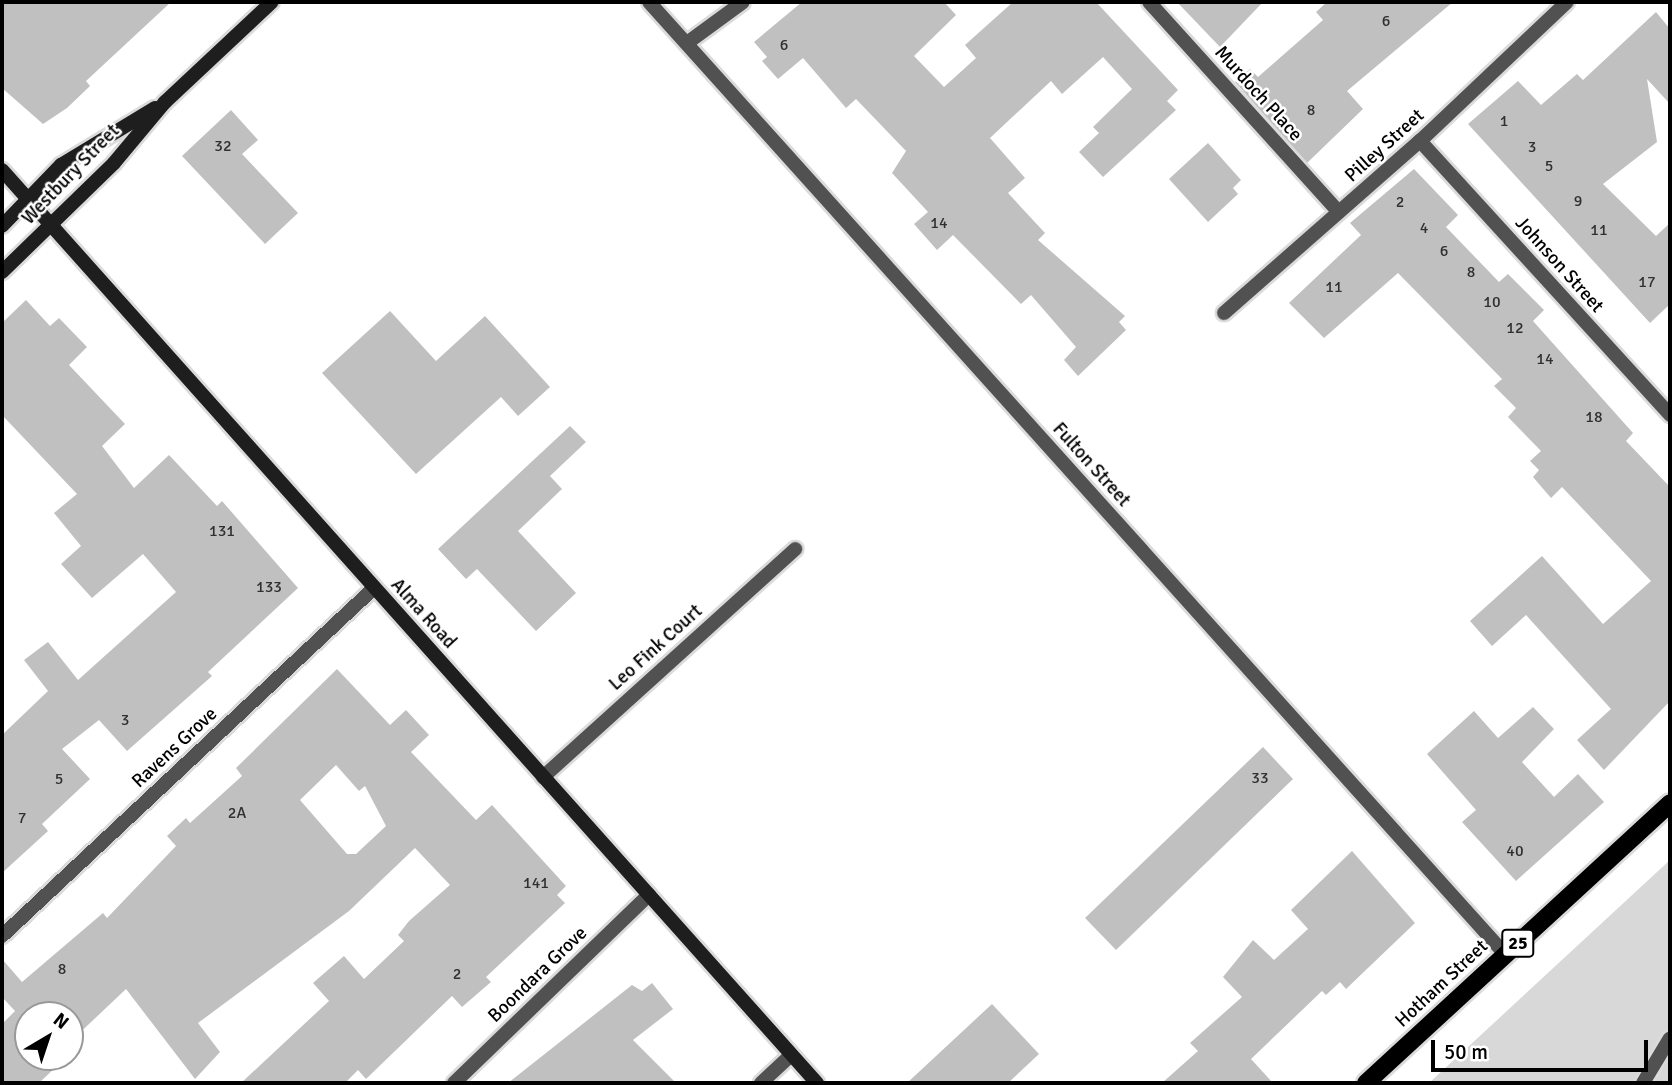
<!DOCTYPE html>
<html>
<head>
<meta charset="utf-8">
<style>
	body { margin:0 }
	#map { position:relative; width:1672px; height:1085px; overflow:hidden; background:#fff; font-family:Signika,sans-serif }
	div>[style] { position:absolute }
	.green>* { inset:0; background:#d8d8d8 }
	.building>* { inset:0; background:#c0c0c0 }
	.roads { filter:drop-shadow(2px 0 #dbdbdb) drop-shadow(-2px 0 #dbdbdb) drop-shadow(0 2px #dbdbdb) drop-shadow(0 -2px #dbdbdb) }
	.lane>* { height:14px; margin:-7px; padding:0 7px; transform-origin:7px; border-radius:7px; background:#515151 }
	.street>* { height:14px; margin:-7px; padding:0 7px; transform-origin:7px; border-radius:7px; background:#515151 }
	.secondary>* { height:14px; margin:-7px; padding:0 7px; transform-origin:7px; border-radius:7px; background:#1e1e1e }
	.primary>* { height:18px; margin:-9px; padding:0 9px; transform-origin:9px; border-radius:9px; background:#000 }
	span { translate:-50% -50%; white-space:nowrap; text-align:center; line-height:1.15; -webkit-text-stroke:5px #fff; paint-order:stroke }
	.number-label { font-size:16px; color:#303030 }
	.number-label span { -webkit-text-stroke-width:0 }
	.shield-label span { padding:2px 5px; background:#fff; border:2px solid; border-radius:5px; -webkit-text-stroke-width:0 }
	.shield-label { font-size:18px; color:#000; font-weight:700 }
	.street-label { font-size:19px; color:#000 }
	.frame { position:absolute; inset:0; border:4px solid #000; pointer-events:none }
	.north { position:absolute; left:14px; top:1001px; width:70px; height:70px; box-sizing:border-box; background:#fff; border:2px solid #999; border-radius:50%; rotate:39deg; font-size:19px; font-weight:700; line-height:28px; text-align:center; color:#000 }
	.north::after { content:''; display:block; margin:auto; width:24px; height:32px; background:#000; clip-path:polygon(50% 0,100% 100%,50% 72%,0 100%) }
	.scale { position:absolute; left:1431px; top:1040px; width:217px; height:32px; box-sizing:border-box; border:4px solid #000; border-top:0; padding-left:9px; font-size:21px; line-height:24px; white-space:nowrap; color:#000; -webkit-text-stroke:5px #fff; paint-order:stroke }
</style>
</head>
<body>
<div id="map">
	<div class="green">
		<div style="clip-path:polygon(1670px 860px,1670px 1083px,1429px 1083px)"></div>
	</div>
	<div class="building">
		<div style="clip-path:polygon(2px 2px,171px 2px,86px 81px,90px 86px,67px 108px,43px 124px,2px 88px)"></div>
		<div style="clip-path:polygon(802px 2px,944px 2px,956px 15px,914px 56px,944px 87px,976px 58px,965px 45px,1013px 2px,1096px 2px,1178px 90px,1167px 101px,1176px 110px,1103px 177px,1079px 152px,1099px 133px,1093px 127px,1132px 89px,1103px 57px,1062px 94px,1051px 81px,990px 138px,1025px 178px,1008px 193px,1045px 233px,1038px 240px,1125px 316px,1119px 322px,1126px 330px,1078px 376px,1064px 360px,1076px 347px,1031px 295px,1021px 304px,953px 235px,937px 250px,914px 224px,928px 212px,892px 173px,906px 151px,856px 99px,846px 108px,803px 58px,778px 79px,762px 61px,767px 57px,754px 42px)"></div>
		<div style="clip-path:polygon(1177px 2px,1263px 2px,1220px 47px)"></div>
		<div style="clip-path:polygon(1327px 2px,1453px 2px,1347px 91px,1363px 109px,1307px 163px,1235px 82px,1250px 69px,1258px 77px,1323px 20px,1316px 12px)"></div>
		<div style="clip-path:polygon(1656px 12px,1670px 29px,1670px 104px,1647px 79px,1657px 142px,1603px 184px,1656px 236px,1670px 223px,1670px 304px,1650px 323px,1468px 124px,1518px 81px,1541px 105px,1577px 74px,1583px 80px)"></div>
		<div style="clip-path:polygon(231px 110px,258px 140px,242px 154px,298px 213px,265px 244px,182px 156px)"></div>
		<div style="clip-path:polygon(1208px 143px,1241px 180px,1233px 188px,1238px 194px,1208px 222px,1169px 179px)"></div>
		<div style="clip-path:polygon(1414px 169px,1458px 215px,1446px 227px,1499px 282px,1508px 274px,1544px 310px,1533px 321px,1633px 433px,1626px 441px,1670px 487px,1670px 701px,1604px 770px,1577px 740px,1611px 709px,1526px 615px,1492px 646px,1470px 621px,1542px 556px,1603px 624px,1651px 581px,1562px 487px,1551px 498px,1533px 477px,1539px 470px,1530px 461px,1541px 451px,1508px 417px,1516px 408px,1494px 386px,1502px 379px,1398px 273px,1324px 338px,1289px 303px,1361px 235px,1350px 223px)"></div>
		<div style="clip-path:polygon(26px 300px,50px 326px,59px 318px,87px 347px,69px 365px,125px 424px,102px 446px,134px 488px,169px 455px,217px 506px,222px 501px,298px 588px,208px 672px,212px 676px,127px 751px,99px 720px,62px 749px,90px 779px,42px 824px,48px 831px,2px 873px,2px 735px,48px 691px,24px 660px,48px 642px,78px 680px,176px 592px,143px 554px,92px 598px,61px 564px,81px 546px,54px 513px,77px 494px,2px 415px,2px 323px)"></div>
		<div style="clip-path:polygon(390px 311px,436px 361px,485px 316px,550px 387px,518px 416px,501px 397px,416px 474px,322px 373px)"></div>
		<div style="clip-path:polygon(570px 426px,586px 442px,550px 476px,562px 489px,518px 531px,576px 593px,536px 631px,477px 569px,466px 579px,438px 549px)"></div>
		<div style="clip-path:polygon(evenodd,337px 669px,390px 725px,406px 710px,429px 735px,411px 752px,476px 820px,492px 805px,566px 886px,557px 895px,565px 903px,486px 977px,491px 982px,462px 1007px,452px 996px,366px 1079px,358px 1070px,345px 1083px,241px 1083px,329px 1001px,313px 983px,344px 956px,364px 979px,404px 941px,398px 935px,409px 921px,450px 885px,415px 848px,349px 911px,198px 1023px,220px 1052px,195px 1079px,126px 989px,70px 1042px,70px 1015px,28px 1015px,28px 1057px,56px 1057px,61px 1062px,39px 1083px,2px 1083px,2px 1024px,15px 1011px,2px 997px,2px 959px,22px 982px,103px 913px,107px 918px,176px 846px,167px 836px,186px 818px,190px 823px,242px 776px,236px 768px,337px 669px,336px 765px,359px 791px,365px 786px,386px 826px,356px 854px,347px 854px,300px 800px,336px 765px)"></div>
		<div style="clip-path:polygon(1533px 707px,1554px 729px,1522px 762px,1554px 797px,1578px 774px,1604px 802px,1516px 881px,1462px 822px,1476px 810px,1427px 754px,1474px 711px,1498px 738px)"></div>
		<div style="clip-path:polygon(1263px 747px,1293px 779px,1116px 950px,1085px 918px)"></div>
		<div style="clip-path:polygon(1352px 851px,1415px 923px,1346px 989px,1340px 982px,1326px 995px,1322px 991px,1251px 1059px,1273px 1083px,1162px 1083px,1198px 1051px,1190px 1043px,1242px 997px,1223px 977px,1253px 940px,1274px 960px,1308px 929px,1291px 910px)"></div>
		<div style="clip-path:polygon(652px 983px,673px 1009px,633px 1040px,676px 1083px,508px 1083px,632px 985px,642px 991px)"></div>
		<div style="clip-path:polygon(992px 1004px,1039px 1054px,1008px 1083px,907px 1083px)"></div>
	</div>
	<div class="roads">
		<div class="lane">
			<div style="left:1149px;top:2px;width:283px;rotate:47.9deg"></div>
			<div style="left:1643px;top:1083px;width:52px;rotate:-59deg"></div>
		</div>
		<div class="street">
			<div style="left:649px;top:2px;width:1280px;rotate:48.04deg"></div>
			<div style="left:687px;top:43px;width:69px;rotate:-36.2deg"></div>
			<div style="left:1420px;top:141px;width:371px;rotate:47.6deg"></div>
			<div style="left:1224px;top:313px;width:261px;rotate:-41.3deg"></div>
			<div style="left:1420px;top:141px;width:202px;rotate:-43.4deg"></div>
			<div style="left:543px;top:777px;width:340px;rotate:-42.1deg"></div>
			<div style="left:2px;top:936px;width:509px;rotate:-43.09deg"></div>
			<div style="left:454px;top:1083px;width:271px;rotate:-44deg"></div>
			<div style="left:761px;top:1083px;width:41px;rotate:-43deg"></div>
		</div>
		<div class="secondary">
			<div style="left:2px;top:170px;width:1224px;rotate:48.25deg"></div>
			<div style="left:2px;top:226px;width:85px;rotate:-46deg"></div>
			<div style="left:61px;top:165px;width:110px;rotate:-31.2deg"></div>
			<div style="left:2px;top:272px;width:156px;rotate:-44.2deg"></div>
			<div style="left:114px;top:163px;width:80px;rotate:-50.1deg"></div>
			<div style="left:165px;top:102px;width:146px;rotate:-43.1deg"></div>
		</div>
		<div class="primary">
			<div style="left:1366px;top:1083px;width:413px;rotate:-42.6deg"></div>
		</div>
	</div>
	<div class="number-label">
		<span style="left:1386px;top:21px">6</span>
		<span style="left:784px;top:45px">6</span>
		<span style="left:1311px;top:110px">8</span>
		<span style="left:1504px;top:121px">1</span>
		<span style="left:223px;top:146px">32</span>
		<span style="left:1532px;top:147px">3</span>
		<span style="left:1549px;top:166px">5</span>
		<span style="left:1578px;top:201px">9</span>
		<span style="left:1400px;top:202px">2</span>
		<span style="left:939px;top:223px">14</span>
		<span style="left:1424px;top:228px">4</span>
		<span style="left:1599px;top:230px">11</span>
		<span style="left:1444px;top:251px">6</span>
		<span style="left:1471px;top:272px">8</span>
		<span style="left:1647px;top:282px">17</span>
		<span style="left:1334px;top:287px">11</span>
		<span style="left:1492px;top:302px">10</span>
		<span style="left:1515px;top:328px">12</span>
		<span style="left:1545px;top:359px">14</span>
		<span style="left:1594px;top:417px">18</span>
		<span style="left:222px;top:531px">131</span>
		<span style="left:269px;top:587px">133</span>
		<span style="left:125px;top:720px">3</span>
		<span style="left:1260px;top:778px">33</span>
		<span style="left:59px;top:779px">5</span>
		<span style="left:237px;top:813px">2A</span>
		<span style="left:22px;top:818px">7</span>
		<span style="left:1515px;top:851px">40</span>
		<span style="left:536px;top:883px">141</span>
		<span style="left:62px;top:969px">8</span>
		<span style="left:457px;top:974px">2</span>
	</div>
	<div class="shield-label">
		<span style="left:1518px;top:943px">25</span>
	</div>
	<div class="street-label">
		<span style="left:1258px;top:94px;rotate:48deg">Murdoch Place</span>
		<span style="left:1385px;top:146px;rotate:-42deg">Pilley Street</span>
		<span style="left:71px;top:175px;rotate:-46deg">Westbury Street</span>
		<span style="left:1559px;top:265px;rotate:48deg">Johnson Street</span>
		<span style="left:1091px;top:465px;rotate:48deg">Fulton Street</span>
		<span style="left:423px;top:614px;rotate:48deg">Alma Road</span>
		<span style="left:656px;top:648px;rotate:-42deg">Leo Fink Court</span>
		<span style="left:175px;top:748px;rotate:-43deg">Ravens Grove</span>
		<span style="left:538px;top:975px;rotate:-44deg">Boondara Grove</span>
		<span style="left:1442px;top:984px;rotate:-43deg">Hotham Street</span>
	</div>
	<div class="frame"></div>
	<div class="north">N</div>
	<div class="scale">50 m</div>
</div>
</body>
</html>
